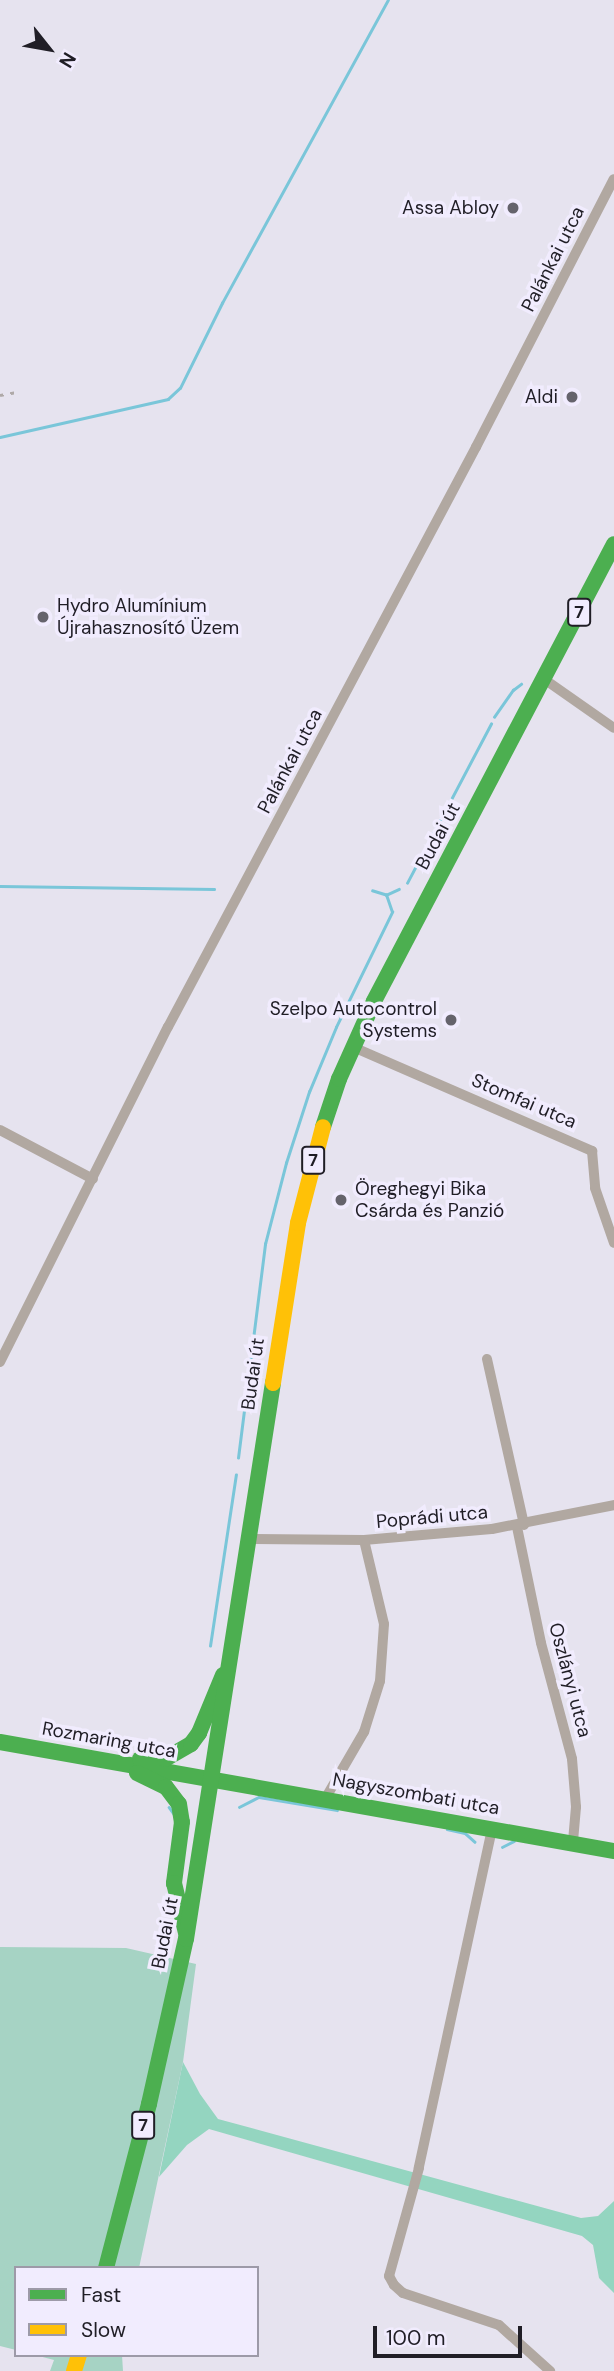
<!DOCTYPE html>
<html>
<head>
<meta charset="utf-8">
<style>
	body { margin:0 }
	#map { position:relative; width:614px; height:2371px; overflow:hidden; background:#e6e3ef; font-family:"DM Sans",sans-serif }
	div>[style] { position:absolute }
	.green>* { inset:0; background:#a6d3c4 }
	.forest>* { inset:0; background:#94d5c0 }
	.stream>* { height:2.5px; margin:-1.25px; padding:0 1.25px; transform-origin:1.25px; border-radius:1.25px; background:#7ac6d9 }
	.street>* { height:10px; margin:-5px; padding:0 5px; transform-origin:5px; border-radius:5px; background:#b1a8a1 }
	.fast>* { height:16px; margin:-8px; padding:0 8px; transform-origin:8px; border-radius:8px; background:#4caf50 }
	.slow>* { height:16px; margin:-8px; padding:0 8px; transform-origin:8px; border-radius:8px; background:#ffc107 }
	.rail>* { height:2.5px; margin-top:-1.25px; transform-origin:0; background:repeating-linear-gradient(90deg,#afa9a8 0 3.5px,transparent 0 10.5px) }
	.dots>* { width:19px; height:19px; translate:-50% -50%; box-sizing:border-box; border:4px solid #f1ecfe; border-radius:50% }
	span { translate:-50% -50%; white-space:nowrap; text-align:center; line-height:1.15; -webkit-text-stroke:7px #f1ecfe; paint-order:stroke }
	.shield-label span { padding:2px 5px; background:#f1ecfe; border:2px solid; border-radius:5px; -webkit-text-stroke-width:0 }
	.shield-label { font-size:18px; color:#201e26; font-weight:700 }
	.poi-label { font-size:19px; color:#201e26 }
	.right { translate:-100% -50%; text-align:right }
	.left { translate:0 -50%; text-align:left }
	.street-label { font-size:19px; color:#201e26 }
	.legend { position:absolute; left:14px; top:2266px; width:245px; height:91px; box-sizing:border-box; background:#f1ecfe; border:2px solid #9d9aa8; margin:0; padding:9px 12px; list-style:none; font-size:21px; color:#201e26 }
	.legend li { display:flex; align-items:center; gap:14px; height:35px }
	.legend b { width:35px; border:2px solid #9d9aa8 }
	.north { position:absolute; left:14px; top:14px; width:70px; height:70px; -webkit-text-stroke:5px #f1ecfe; paint-order:stroke; rotate:121deg; font-size:19px; font-weight:700; line-height:28px; text-align:center; color:#201e26 }
	.north::after { content:''; display:block; margin:auto; width:24px; height:32px; background:#201e26; clip-path:polygon(50% 0,100% 100%,50% 72%,0 100%) }
	.scale { position:absolute; left:373px; top:2326px; width:149px; height:32px; box-sizing:border-box; border:4px solid #201e26; border-top:0; padding-left:9px; font-size:21px; line-height:24px; white-space:nowrap; color:#201e26; -webkit-text-stroke:5px #f1ecfe; paint-order:stroke }
</style>
</head>
<body>
<div id="map">
	<div class="green">
		<div style="clip-path:polygon(0 1947px,126px 1948px,196px 1964px,183px 2062px,139px 2268px,16px 2268px,16px 2350px,0 2346px)"></div>
		<div style="clip-path:polygon(35px 2355px,122px 2355px,123px 2371px,50px 2371px,54px 2360px)"></div>
	</div>
	<div class="forest">
		<div style="clip-path:polygon(183px 2062px,200px 2094px,218px 2119px,581px 2218px,598px 2216px,614px 2201px,614px 2293px,599px 2278px,593px 2245px,582px 2236px,209px 2129px,187px 2145px,159px 2177px)"></div>
	</div>
	<div class="stream">
		<div style="left:0;top:437px;width:172px;rotate:-12.7deg"></div>
		<div style="left:168px;top:399px;width:16px;rotate:-43deg"></div>
		<div style="left:180px;top:388px;width:95px;rotate:-63.7deg"></div>
		<div style="left:222px;top:303px;width:345px;rotate:-61.3deg"></div>
		<div style="left:494px;top:717px;width:33px;rotate:-55deg"></div>
		<div style="left:513px;top:690px;width:10px;rotate:-37deg"></div>
		<div style="left:407px;top:883px;width:180px;rotate:-62.2deg"></div>
		<div style="left:0;top:886px;width:214px;rotate:0.8deg"></div>
		<div style="left:386px;top:895px;width:14px;rotate:-25deg"></div>
		<div style="left:238px;top:1458px;width:216px;rotate:-82.8deg"></div>
		<div style="left:265px;top:1244px;width:84px;rotate:-75.5deg"></div>
		<div style="left:286px;top:1163px;width:75px;rotate:-72.1deg"></div>
		<div style="left:309px;top:1092px;width:70px;rotate:-67.4deg"></div>
		<div style="left:336px;top:1027px;width:128px;rotate:-64deg"></div>
		<div style="left:392px;top:912px;width:18px;rotate:-109deg"></div>
		<div style="left:386px;top:895px;width:14px;rotate:-163deg"></div>
		<div style="left:210px;top:1646px;width:173px;rotate:-81.4deg"></div>
		<div style="left:169px;top:1807px;width:9px;rotate:54deg"></div>
		<div style="left:239px;top:1807px;width:22px;rotate:-27deg"></div>
		<div style="left:259px;top:1797px;width:79px;rotate:9.5deg"></div>
		<div style="left:447px;top:1829px;width:18px;rotate:13deg"></div>
		<div style="left:465px;top:1833px;width:13px;rotate:42deg"></div>
		<div style="left:502px;top:1847px;width:13px;rotate:-27deg"></div>
	</div>
	<div class="street">
		<div style="left:544px;top:679px;width:85px;rotate:35deg"></div>
		<div style="left:353px;top:1047px;width:261px;rotate:23.5deg"></div>
		<div style="left:592px;top:1151px;width:37px;rotate:85deg"></div>
		<div style="left:595px;top:1188px;width:58px;rotate:70.9deg"></div>
		<div style="left:0;top:1130px;width:105px;rotate:27.8deg"></div>
		<div style="left:487px;top:1359px;width:170px;rotate:77.4deg"></div>
		<div style="left:0;top:1362px;width:375px;rotate:-63.4deg"></div>
		<div style="left:168px;top:1027px;width:657px;rotate:-62.03deg"></div>
		<div style="left:476px;top:447px;width:301px;rotate:-62.8deg"></div>
		<div style="left:517px;top:1527px;width:118px;rotate:78.3deg"></div>
		<div style="left:541px;top:1643px;width:120px;rotate:75deg"></div>
		<div style="left:572px;top:1759px;width:48px;rotate:85.2deg"></div>
		<div style="left:576px;top:1807px;width:36px;rotate:95deg"></div>
		<div style="left:251px;top:1539px;width:113px;rotate:0.5deg"></div>
		<div style="left:364px;top:1540px;width:128px;rotate:-4.9deg"></div>
		<div style="left:492px;top:1529px;width:124px;rotate:-11.1deg"></div>
		<div style="left:325px;top:1799px;width:78px;rotate:-59.8deg"></div>
		<div style="left:364px;top:1732px;width:53px;rotate:-72.6deg"></div>
		<div style="left:380px;top:1681px;width:57px;rotate:-86deg"></div>
		<div style="left:384px;top:1624px;width:86px;rotate:-103.4deg"></div>
		<div style="left:492px;top:1829px;width:347px;rotate:102.2deg"></div>
		<div style="left:419px;top:2168px;width:112px;rotate:105.5deg"></div>
		<div style="left:389px;top:2276px;width:10px;rotate:61deg"></div>
		<div style="left:394px;top:2285px;width:12px;rotate:42deg"></div>
		<div style="left:403px;top:2293px;width:101px;rotate:18.4deg"></div>
		<div style="left:499px;top:2325px;width:69px;rotate:42deg"></div>
	</div>
	<div class="fast">
		<div style="left:323px;top:1127px;width:51px;rotate:-71.6deg"></div>
		<div style="left:339px;top:1079px;width:85px;rotate:-65.8deg"></div>
		<div style="left:374px;top:1001px;width:516px;rotate:-62.29deg"></div>
		<div style="left:0;top:1742px;width:624px;rotate:10.07deg"></div>
		<div style="left:140px;top:1759px;width:25px"></div>
		<div style="left:165px;top:1759px;width:30px;rotate:-30deg"></div>
		<div style="left:191px;top:1744px;width:14px;rotate:-54deg"></div>
		<div style="left:199px;top:1733px;width:63px;rotate:-67.5deg"></div>
		<div style="left:137px;top:1773px;width:32px;rotate:26deg"></div>
		<div style="left:166px;top:1787px;width:21px;rotate:53deg"></div>
		<div style="left:179px;top:1804px;width:18px;rotate:81deg"></div>
		<div style="left:182px;top:1822px;width:62px;rotate:97.5deg"></div>
		<div style="left:174px;top:1883px;width:51px;rotate:76.5deg"></div>
		<div style="left:106px;top:2268px;width:170px;rotate:-75.3deg"></div>
		<div style="left:149px;top:2104px;width:169px;rotate:-77.4deg"></div>
		<div style="left:186px;top:1939px;width:563px;rotate:-81.11deg"></div>
	</div>
	<div class="slow">
		<div style="left:273px;top:1383px;width:162px;rotate:-81.1deg"></div>
		<div style="left:298px;top:1223px;width:99px;rotate:-75.4deg"></div>
		<div style="left:74px;top:2371px;width:17px;rotate:-73deg"></div>
	</div>
	<div class="rail">
		<div style="left:0;top:395px;width:17px;rotate:-10deg"></div>
	</div>
	<div class="dots">
		<div style="left:513px;top:208px;background:#65636c"></div>
		<div style="left:572px;top:397px;background:#65636c"></div>
		<div style="left:43px;top:617px;background:#65636c"></div>
		<div style="left:451px;top:1020px;background:#65636c"></div>
		<div style="left:341px;top:1200px;background:#65636c"></div>
	</div>
	<div class="shield-label">
		<span style="left:579px;top:612px">7</span>
		<span style="left:313px;top:1160px">7</span>
		<span style="left:143px;top:2125px">7</span>
	</div>
	<div class="poi-label">
		<span class="right" style="left:499px;top:208px">Assa Abloy</span>
		<span class="right" style="left:558px;top:397px">Aldi</span>
		<span class="left" style="left:57px;top:617px">Hydro Alumínium<br>Újrahasznosító Üzem</span>
		<span class="right" style="left:437px;top:1020px">Szelpo Autocontrol<br>Systems</span>
		<span class="left" style="left:355px;top:1200px">Öreghegyi Bika<br>Csárda és Panzió</span>
	</div>
	<div class="street-label">
		<span style="left:553px;top:259px;rotate:-63deg">Palánkai utca</span>
		<span style="left:290px;top:761px;rotate:-62deg">Palánkai utca</span>
		<span style="left:438px;top:836px;rotate:-62deg">Budai út</span>
		<span style="left:524px;top:1101px;rotate:23deg">Stomfai utca</span>
		<span style="left:253px;top:1374px;rotate:-82deg">Budai út</span>
		<span style="left:432px;top:1517px;rotate:-5deg">Poprádi utca</span>
		<span style="left:570px;top:1680px;rotate:75deg">Oszlányi utca</span>
		<span style="left:109px;top:1740px;rotate:10deg">Rozmaring utca</span>
		<span style="left:416px;top:1794px;rotate:10deg">Nagyszombati utca</span>
		<span style="left:165px;top:1933px;rotate:-79deg">Budai út</span>
	</div>
	<ul class="legend">
	<li><b style="height:9px;background:#4caf50"></b>Fast</li>
	<li><b style="height:9px;background:#ffc107"></b>Slow</li>
	</ul>
	<div class="north">N</div>
	<div class="scale">100 m</div>
</div>
</body>
</html>
